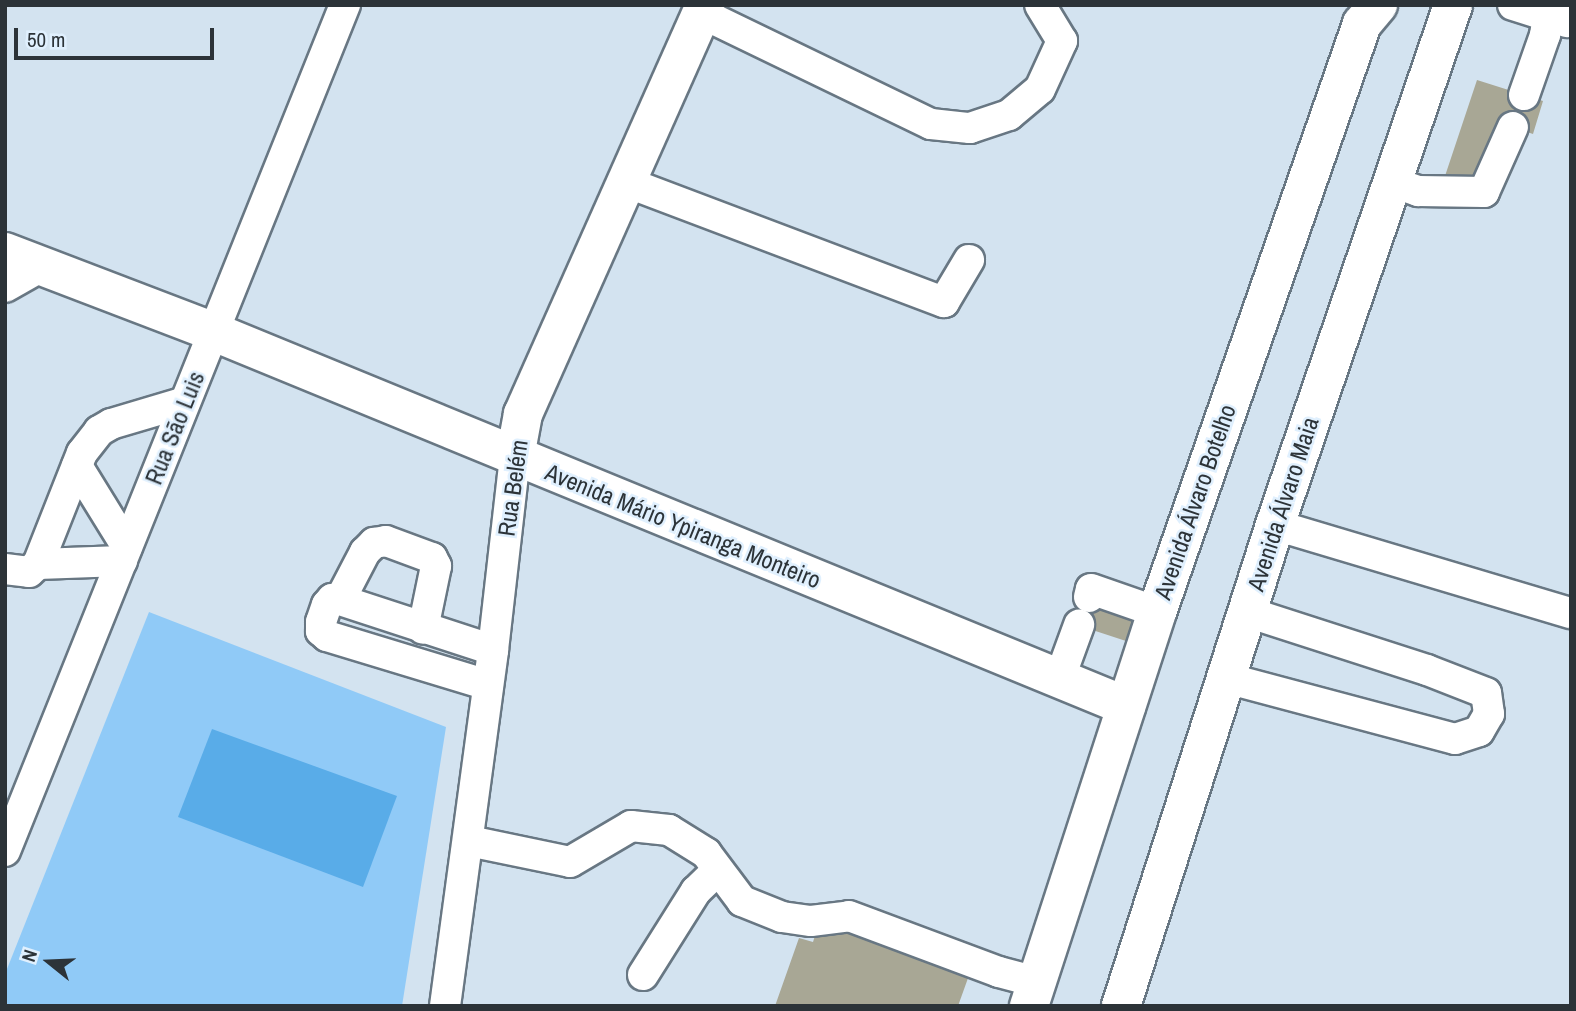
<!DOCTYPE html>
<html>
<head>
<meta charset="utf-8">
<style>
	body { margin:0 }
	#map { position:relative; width:1576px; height:1011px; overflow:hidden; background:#d3e3f0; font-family:"Archivo Narrow",sans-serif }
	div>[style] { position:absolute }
	.green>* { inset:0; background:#90caf7 }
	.water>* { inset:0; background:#59ace8 }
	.building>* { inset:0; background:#a8a795 }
	.roads { filter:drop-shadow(2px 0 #687783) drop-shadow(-2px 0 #687783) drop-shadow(0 2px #687783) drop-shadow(0 -2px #687783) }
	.minor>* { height:30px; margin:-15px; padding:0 15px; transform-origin:15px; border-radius:15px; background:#fff }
	.major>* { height:38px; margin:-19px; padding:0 19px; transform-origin:19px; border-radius:19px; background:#fff }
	span { translate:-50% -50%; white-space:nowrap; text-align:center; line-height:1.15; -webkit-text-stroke:5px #e0f0fe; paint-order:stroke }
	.street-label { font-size:24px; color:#2c3338 }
	.frame { position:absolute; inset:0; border:7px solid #2c3338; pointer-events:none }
	.north { position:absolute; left:14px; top:927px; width:70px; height:70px; -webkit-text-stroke:5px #e0f0fe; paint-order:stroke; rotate:288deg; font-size:19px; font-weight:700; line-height:28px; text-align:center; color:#2c3338 }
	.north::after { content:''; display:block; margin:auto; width:24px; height:32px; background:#2c3338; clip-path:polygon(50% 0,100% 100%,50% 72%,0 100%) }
	.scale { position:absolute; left:14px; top:28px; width:200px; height:32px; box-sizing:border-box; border:4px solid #2c3338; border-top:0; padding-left:9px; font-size:21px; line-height:24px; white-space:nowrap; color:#2c3338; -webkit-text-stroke:5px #e0f0fe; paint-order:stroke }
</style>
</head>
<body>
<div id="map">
	<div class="green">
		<div style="clip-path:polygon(149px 612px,446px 727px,402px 1006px,5px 1006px,5px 974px)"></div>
	</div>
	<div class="water">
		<div style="clip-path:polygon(212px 729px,397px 796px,363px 887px,178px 817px)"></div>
	</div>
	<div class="building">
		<div style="clip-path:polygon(1477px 80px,1543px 101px,1533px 134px,1500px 123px,1478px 190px,1444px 179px)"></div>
		<div style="clip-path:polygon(1082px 595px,1135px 613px,1126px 641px,1071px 623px)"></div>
		<div style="clip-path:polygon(818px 926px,840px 934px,842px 928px,972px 967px,958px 1006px,775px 1006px,799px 938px,813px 942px)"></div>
	</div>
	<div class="roads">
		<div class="minor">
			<div style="left:1513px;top:5px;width:57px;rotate:17.5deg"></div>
			<div style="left:701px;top:13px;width:255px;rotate:25.8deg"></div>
			<div style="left:931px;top:124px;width:39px;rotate:6deg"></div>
			<div style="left:970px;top:128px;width:41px;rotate:-18.4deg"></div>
			<div style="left:1009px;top:115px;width:40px;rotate:-40deg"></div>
			<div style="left:1040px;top:89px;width:53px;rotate:-65.4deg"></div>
			<div style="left:1062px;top:41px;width:42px;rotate:-121.4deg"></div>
			<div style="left:1524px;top:95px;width:64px;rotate:-70.7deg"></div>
			<div style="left:1545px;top:35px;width:19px;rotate:-81deg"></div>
			<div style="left:626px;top:182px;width:340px;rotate:20.7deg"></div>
			<div style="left:944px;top:302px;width:49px;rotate:-59.2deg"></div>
			<div style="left:1392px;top:182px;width:28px;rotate:19deg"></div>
			<div style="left:1418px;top:191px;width:66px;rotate:0.9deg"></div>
			<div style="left:1484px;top:192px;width:71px;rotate:-66deg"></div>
			<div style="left:5px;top:287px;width:43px;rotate:-29.6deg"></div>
			<div style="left:77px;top:466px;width:95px;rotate:58.3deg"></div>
			<div style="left:1275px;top:525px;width:309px;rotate:16.6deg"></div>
			<div style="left:38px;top:564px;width:84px;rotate:-2deg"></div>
			<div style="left:5px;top:569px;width:24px;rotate:7deg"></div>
			<div style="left:29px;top:572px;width:12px;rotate:-42deg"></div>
			<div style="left:38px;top:564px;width:119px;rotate:-68.4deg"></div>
			<div style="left:82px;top:453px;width:28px;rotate:-52deg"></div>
			<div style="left:99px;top:431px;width:14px;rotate:-30deg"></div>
			<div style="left:111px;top:424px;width:77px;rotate:-16.6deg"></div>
			<div style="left:1089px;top:597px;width:8px;rotate:-76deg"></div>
			<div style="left:1091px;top:589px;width:70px;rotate:19.2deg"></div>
			<div style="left:340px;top:600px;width:54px;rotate:-62.5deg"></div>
			<div style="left:365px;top:552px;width:13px;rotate:-45deg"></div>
			<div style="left:374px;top:543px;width:12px;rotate:-9deg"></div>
			<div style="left:386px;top:541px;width:49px;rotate:20.3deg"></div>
			<div style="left:432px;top:558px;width:9px;rotate:63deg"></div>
			<div style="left:436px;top:566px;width:64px;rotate:101.7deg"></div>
			<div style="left:1226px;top:678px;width:237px;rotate:14.9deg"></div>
			<div style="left:1455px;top:739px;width:25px;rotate:-18deg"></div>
			<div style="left:1479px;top:731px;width:20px;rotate:-60deg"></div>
			<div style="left:1489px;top:714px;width:21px;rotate:-98deg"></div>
			<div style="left:1486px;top:693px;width:63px;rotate:-158.7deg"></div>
			<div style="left:1427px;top:670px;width:189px;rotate:-162.1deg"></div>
			<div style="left:1059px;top:680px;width:59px;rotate:-70deg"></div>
			<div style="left:488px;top:685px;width:168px;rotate:-163.1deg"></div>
			<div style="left:327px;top:636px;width:8px;rotate:-140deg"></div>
			<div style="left:321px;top:631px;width:9px;rotate:-90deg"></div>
			<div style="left:321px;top:622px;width:18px;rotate:-71deg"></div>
			<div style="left:327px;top:605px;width:8px;rotate:-50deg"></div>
			<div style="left:332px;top:599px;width:8px;rotate:7deg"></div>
			<div style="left:340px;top:600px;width:161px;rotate:18.1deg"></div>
			<div style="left:469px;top:841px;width:103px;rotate:11.7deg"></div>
			<div style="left:570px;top:862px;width:71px;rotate:-30.5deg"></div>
			<div style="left:631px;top:826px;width:38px;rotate:6deg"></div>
			<div style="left:669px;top:830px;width:44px;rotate:31.9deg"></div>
			<div style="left:706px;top:853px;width:60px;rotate:53.1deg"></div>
			<div style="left:742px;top:901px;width:43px;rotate:21.8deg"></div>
			<div style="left:782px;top:917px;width:29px;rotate:8deg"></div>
			<div style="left:811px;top:921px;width:38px;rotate:-7deg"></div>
			<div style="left:849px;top:916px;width:160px;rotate:20.5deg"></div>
			<div style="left:999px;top:972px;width:39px;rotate:15deg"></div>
			<div style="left:5px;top:851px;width:912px;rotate:-68.11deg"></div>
			<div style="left:643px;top:975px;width:99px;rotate:-57.8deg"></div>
			<div style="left:696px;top:891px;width:30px;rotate:-44deg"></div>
			<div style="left:445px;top:1006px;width:359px;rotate:-82.3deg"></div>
			<div style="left:493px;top:650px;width:194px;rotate:-83.5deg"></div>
		</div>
		<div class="major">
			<div style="left:1562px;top:5px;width:16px;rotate:55deg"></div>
			<div style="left:5px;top:252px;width:224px;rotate:20.9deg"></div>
			<div style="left:214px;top:332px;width:986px;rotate:22.3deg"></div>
			<div style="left:515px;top:457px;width:44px;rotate:-79.5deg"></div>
			<div style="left:523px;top:414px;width:448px;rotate:-66deg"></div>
			<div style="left:1029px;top:1006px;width:414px;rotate:-72deg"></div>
			<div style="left:1157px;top:612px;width:623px;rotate:-70.78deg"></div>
			<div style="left:1362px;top:24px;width:25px;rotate:-50deg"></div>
			<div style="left:1121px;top:1006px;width:505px;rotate:-72.25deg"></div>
			<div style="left:1275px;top:525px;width:550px;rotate:-71.1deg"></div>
		</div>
	</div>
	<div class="street-label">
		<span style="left:175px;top:428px;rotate:-68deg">Rua São Luis</span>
		<span style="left:513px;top:488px;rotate:-82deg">Rua Belém</span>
		<span style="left:1195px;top:502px;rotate:-71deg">Avenida Álvaro Botelho</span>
		<span style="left:1283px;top:504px;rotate:-72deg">Avenida Álvaro Maia</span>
		<span style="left:683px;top:526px;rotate:22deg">Avenida Mário Ypiranga Monteiro</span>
	</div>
	<div class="frame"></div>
	<div class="north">N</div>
	<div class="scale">50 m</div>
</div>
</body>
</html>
